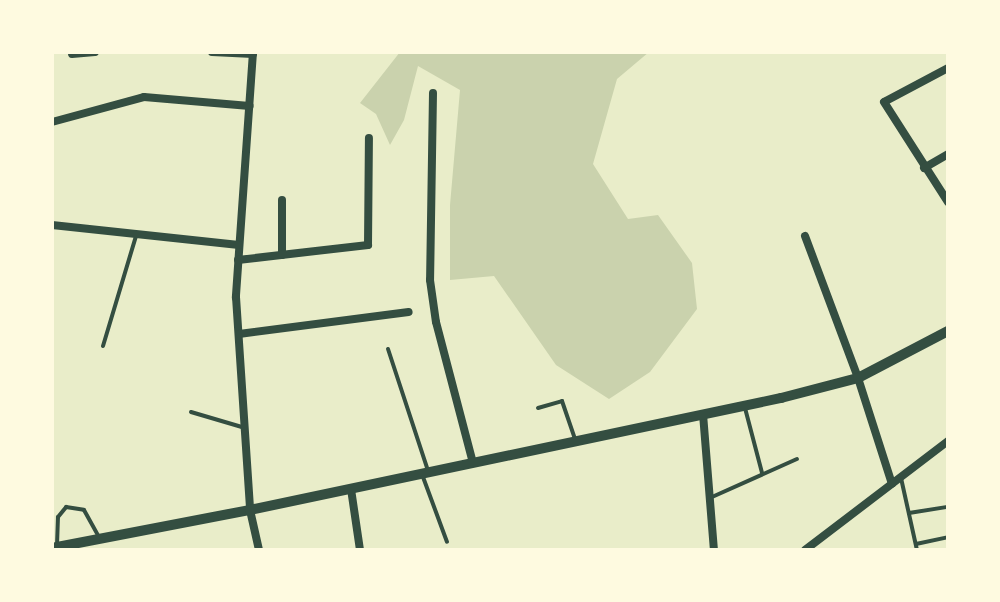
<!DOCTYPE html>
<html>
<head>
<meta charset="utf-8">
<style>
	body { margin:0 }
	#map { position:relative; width:1000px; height:602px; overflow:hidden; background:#e9edc9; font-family:Jost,sans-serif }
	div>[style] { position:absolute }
	.green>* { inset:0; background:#cad2ad }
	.service>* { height:4px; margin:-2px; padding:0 2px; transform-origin:2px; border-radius:2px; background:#344e41 }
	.minor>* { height:8px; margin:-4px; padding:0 4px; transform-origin:4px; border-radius:4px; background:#344e41 }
	.tertiary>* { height:10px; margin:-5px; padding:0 5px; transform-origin:5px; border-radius:5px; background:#344e41 }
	span { translate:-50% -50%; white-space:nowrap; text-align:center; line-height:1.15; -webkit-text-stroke:7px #fefae0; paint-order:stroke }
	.frame { position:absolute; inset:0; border:54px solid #fefae0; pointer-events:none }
</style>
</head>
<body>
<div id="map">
	<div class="green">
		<div style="clip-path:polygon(400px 52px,649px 52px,617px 79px,593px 164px,628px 219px,658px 215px,692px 263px,697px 309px,650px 372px,609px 399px,556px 365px,494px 276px,450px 280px,450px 205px,460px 90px,418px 66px,404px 120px,390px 145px,376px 114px,360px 103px)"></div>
	</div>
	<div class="service">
		<div style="left:103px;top:346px;width:115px;rotate:-73.3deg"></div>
		<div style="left:388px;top:349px;width:128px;rotate:71.8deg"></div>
		<div style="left:538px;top:408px;width:25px;rotate:-16deg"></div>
		<div style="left:562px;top:401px;width:40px;rotate:71.1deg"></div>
		<div style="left:745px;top:408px;width:67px;rotate:75.3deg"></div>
		<div style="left:191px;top:412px;width:53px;rotate:16.4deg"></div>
		<div style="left:423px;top:477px;width:69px;rotate:69.7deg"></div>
		<div style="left:901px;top:478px;width:74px;rotate:77.5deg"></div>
		<div style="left:712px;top:497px;width:93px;rotate:-24.1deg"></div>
		<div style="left:909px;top:513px;width:39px;rotate:-9deg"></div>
		<div style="left:916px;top:544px;width:33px;rotate:-12deg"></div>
		<div style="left:57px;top:545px;width:28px;rotate:-88deg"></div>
		<div style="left:58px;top:517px;width:13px;rotate:-51deg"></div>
		<div style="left:66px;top:507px;width:18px;rotate:9deg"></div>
		<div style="left:84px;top:510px;width:31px;rotate:61deg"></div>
	</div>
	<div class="minor">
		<div style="left:212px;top:52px;width:41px;rotate:2.8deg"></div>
		<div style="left:253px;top:52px;width:246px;rotate:94deg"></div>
		<div style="left:236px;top:297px;width:213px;rotate:86.2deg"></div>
		<div style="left:250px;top:510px;width:41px;rotate:77.3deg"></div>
		<div style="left:72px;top:54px;width:23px;rotate:-5deg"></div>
		<div style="left:948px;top:68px;width:72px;rotate:152deg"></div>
		<div style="left:884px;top:102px;width:119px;rotate:57.4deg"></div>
		<div style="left:433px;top:93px;width:187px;rotate:90.9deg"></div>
		<div style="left:430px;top:280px;width:42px;rotate:81.9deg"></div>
		<div style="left:436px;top:322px;width:146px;rotate:75.3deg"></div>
		<div style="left:52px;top:122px;width:95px;rotate:-15.2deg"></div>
		<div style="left:144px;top:97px;width:106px;rotate:4.9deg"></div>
		<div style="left:924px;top:168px;width:28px;rotate:-30deg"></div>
		<div style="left:52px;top:225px;width:188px;rotate:6.1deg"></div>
		<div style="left:805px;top:236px;width:152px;rotate:69.5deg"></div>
		<div style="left:858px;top:378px;width:111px;rotate:72.2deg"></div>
		<div style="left:282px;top:255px;width:55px;rotate:-90deg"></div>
		<div style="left:238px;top:260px;width:131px;rotate:-6.6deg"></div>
		<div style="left:368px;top:245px;width:107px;rotate:-89.5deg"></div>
		<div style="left:239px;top:334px;width:171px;rotate:-7.4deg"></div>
		<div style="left:703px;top:414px;width:136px;rotate:85.4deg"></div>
		<div style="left:351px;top:489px;width:62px;rotate:81.6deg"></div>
		<div style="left:805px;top:550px;width:180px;rotate:-37.3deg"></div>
	</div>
	<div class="tertiary">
		<div style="left:52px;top:548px;width:202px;rotate:-10.9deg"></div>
		<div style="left:250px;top:510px;width:543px;rotate:-11.91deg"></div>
		<div style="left:781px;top:398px;width:80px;rotate:-14.6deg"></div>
		<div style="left:858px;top:378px;width:102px;rotate:-27.6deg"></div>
	</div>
	<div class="frame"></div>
</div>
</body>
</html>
